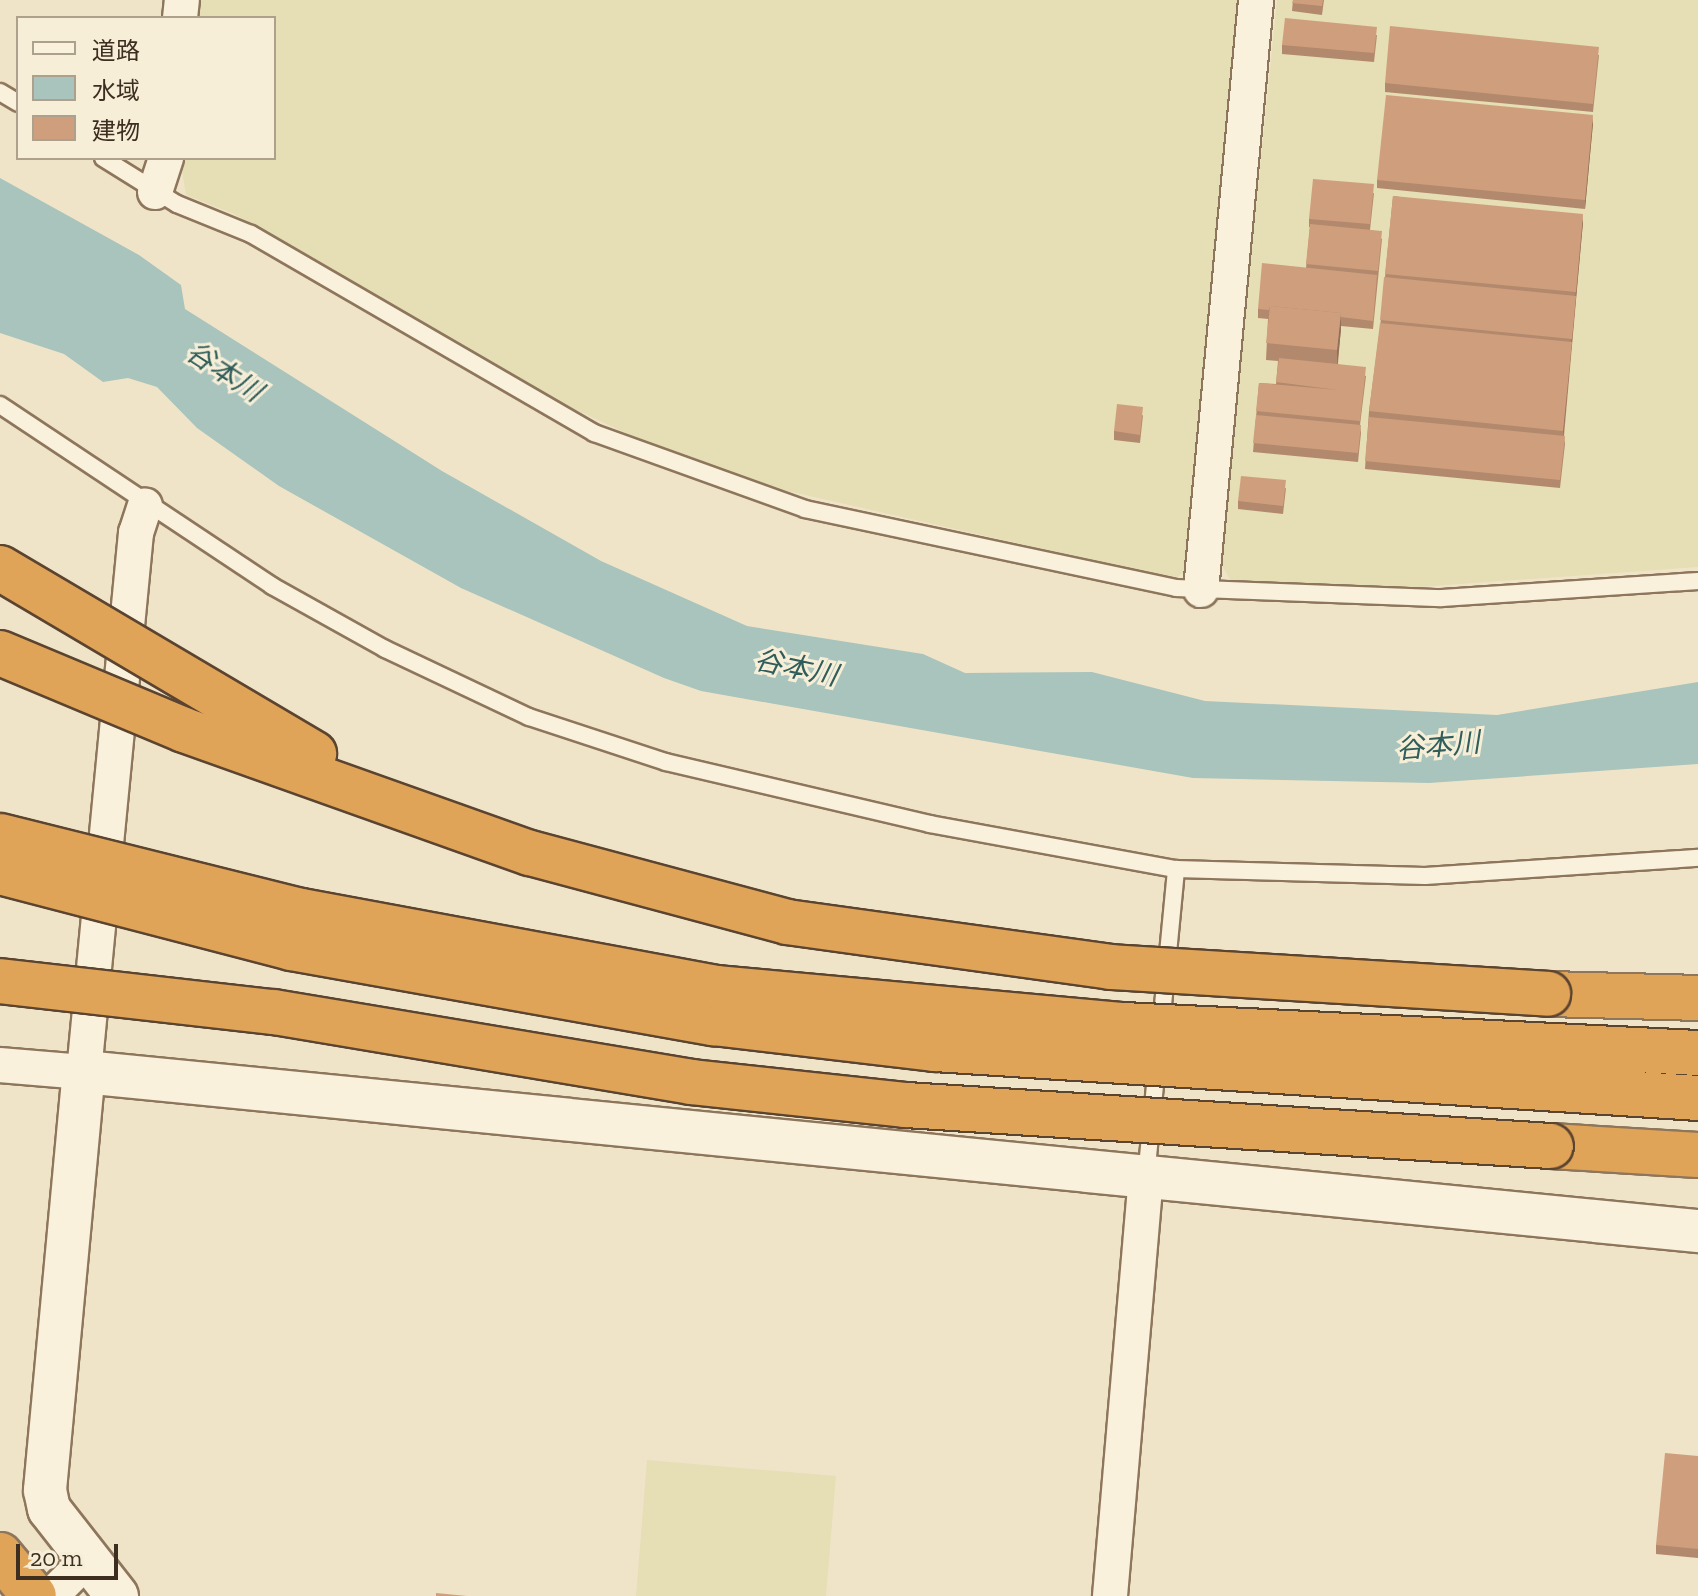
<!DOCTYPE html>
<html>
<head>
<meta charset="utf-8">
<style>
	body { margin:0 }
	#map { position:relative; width:1698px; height:1596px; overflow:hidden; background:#f0e4c8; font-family:"Zilla Slab","Noto Sans JP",serif }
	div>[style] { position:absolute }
	.farmland>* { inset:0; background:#e6deb5 }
	.water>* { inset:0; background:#a9c4bc }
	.roads { filter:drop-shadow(2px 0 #8d765c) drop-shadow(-2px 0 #8d765c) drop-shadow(0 2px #8d765c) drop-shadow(0 -2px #8d765c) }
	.service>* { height:16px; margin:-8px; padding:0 8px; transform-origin:8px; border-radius:8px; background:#faf1dc }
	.minor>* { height:34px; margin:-17px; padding:0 17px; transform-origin:17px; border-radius:17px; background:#faf1dc }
	.tertiary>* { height:42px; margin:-21px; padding:0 21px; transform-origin:21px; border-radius:21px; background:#faf1dc }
	.motorway>* { height:44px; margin:-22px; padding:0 22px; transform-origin:22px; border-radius:22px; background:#e0a458 }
	.bridges { filter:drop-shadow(2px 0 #5b4430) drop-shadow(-2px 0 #5b4430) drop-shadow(0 2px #5b4430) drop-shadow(0 -2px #5b4430) }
	.motorway-bridge>* { height:44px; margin:-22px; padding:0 22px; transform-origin:22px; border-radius:22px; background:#e0a458 }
	.wall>* { inset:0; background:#b2896c }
	.shaded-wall>* { inset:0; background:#916f58 }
	.building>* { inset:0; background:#cf9f7d }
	span { translate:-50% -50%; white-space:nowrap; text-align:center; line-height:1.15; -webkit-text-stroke:6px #f7eed8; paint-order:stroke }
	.water-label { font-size:28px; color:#2f5d5a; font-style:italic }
	.legend { position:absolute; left:16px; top:16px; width:260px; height:144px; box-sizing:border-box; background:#f7eed8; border:2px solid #ada18e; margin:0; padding:10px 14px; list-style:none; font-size:24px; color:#3d2e20 }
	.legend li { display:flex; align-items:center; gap:16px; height:40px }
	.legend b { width:40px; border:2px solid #ada18e }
	.scale { position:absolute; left:16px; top:1544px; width:102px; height:36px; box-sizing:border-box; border:4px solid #3d2e20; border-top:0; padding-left:10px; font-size:24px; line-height:28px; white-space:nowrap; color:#3d2e20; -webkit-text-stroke:6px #f7eed8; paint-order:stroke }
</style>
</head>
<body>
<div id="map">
	<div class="farmland">
		<div style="clip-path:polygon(197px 0,1243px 0,1190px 566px,1178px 577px,1140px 571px,748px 482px,673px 455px,555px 400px,234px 214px,186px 195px,180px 158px,274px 158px,274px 18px,196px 18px)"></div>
		<div style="clip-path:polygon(1277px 0,1698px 0,1698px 567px,1404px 588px,1231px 581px,1220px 562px)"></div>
		<div style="clip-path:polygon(647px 1460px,836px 1476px,826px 1596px,636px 1596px)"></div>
	</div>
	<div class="water">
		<div style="clip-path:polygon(0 178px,139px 255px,181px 285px,185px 309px,442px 471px,601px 561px,747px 626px,923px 654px,965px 673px,1092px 672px,1205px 701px,1497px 715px,1698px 682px,1698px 764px,1429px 783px,1193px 778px,701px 691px,664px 678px,461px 588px,279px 486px,197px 428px,157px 387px,128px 378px,103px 382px,64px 354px,0 333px)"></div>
	</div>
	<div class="roads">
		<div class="service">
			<div style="left:0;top:92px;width:21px;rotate:31deg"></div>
			<div style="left:103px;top:158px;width:87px;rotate:31.9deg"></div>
			<div style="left:177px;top:204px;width:80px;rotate:22.1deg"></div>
			<div style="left:251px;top:234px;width:397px;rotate:30.1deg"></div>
			<div style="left:594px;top:433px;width:224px;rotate:19.8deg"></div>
			<div style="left:805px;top:509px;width:379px;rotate:12deg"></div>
			<div style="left:1176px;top:588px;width:266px;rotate:2.2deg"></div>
			<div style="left:1442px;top:598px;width:257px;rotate:-3.8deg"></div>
			<div style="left:0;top:405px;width:327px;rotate:33.6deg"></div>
			<div style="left:272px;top:586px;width:129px;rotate:29.1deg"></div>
			<div style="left:385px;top:649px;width:159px;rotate:25.3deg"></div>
			<div style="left:529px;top:717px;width:144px;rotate:18.2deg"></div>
			<div style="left:666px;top:762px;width:271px;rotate:13.2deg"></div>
			<div style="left:930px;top:824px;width:250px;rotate:10.4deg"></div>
			<div style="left:1176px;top:869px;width:249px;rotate:1.6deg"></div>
			<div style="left:1425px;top:876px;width:274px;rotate:-3.8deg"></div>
			<div style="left:1161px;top:1026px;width:158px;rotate:-84.5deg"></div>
			<div style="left:1146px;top:1177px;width:113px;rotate:-84.4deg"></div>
		</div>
		<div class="minor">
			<div style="left:180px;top:18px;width:18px;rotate:-84deg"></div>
			<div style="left:155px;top:192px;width:36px;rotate:-72deg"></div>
			<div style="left:1201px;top:590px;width:593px;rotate:-84.67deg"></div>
			<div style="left:0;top:1065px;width:84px;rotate:4.8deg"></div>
			<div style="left:84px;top:1072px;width:542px;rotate:-84.49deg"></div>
			<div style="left:136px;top:533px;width:29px;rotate:-72deg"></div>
			<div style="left:51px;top:1596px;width:51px;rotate:-45deg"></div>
			<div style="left:1110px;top:1596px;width:419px;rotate:-85.1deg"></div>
		</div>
		<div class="tertiary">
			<div style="left:117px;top:1596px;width:110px;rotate:-128deg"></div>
			<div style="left:49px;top:1509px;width:19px;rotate:-102deg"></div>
			<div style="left:45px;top:1490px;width:420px;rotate:-84.7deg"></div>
			<div style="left:84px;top:1072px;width:1622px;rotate:5.63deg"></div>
		</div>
		<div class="motorway">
			<div style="left:1548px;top:994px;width:150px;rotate:1.5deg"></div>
			<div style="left:1551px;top:1146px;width:147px;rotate:3.5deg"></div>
			<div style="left:0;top:1555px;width:53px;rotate:50.3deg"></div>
		</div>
	</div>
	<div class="bridges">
		<div class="motorway-bridge">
			<div style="left:0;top:568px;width:365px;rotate:30.6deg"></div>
			<div style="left:0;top:653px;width:199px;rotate:22.7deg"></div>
			<div style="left:184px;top:730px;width:367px;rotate:19.6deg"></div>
			<div style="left:530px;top:853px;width:266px;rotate:15deg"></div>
			<div style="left:787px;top:922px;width:326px;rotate:7.9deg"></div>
			<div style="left:1110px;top:967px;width:439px;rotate:3.5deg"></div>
			<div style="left:0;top:836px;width:310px;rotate:14deg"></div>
			<div style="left:301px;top:911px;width:422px;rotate:10.5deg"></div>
			<div style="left:716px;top:988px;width:409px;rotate:5.2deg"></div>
			<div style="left:1123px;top:1025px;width:576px;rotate:2.79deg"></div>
			<div style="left:0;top:872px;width:301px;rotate:14.6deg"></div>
			<div style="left:291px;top:948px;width:430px;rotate:10.1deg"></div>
			<div style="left:714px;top:1023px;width:223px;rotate:6.7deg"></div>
			<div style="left:935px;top:1049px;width:765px;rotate:3.67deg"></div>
			<div style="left:0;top:981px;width:276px;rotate:6.5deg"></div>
			<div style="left:274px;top:1012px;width:423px;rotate:9.5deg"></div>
			<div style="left:691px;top:1082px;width:216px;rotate:6.1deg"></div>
			<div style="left:906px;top:1105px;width:646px;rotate:3.64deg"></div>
		</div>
	</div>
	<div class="wall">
		<div style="clip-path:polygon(1293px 0,1324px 0,1322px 15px,1292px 11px)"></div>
		<div style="clip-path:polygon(1377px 35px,1374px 62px,1282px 54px,1282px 45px)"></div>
		<div style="clip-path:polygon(1599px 55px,1593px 112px,1385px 92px,1385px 83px)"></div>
		<div style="clip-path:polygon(1593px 123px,1585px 209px,1377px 188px,1377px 180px)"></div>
		<div style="clip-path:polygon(1374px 193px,1370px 230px,1382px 239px,1373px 329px,1341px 326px,1338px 364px,1366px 376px,1360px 425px,1361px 433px,1358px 462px,1253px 452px,1259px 383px,1276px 384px,1278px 361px,1266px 360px,1268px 319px,1258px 318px,1258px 309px,1306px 268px,1310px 227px,1309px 227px,1309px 219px)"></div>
		<div style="clip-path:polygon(1393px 196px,1583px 222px,1564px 436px,1565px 444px,1560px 488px,1365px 469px,1369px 411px,1380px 328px)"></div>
		<div style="clip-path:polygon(1143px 415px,1140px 443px,1114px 440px,1114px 431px)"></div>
		<div style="clip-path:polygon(1286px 488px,1283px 514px,1238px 509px,1238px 501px)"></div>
		<div style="clip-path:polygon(1698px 1456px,1698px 1558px,1656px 1554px,1656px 1545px)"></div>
	</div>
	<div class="shaded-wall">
		<div style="clip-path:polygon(1593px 115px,1593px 123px,1585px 209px,1585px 200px)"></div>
		<div style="clip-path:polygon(1583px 214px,1583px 222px,1563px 439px,1563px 431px)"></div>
		<div style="clip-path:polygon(1341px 313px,1341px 330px,1337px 367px,1337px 350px)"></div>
	</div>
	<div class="building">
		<div style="clip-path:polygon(1293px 0,1323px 0,1322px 6px,1292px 3px)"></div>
		<div style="clip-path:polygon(1285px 18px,1377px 27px,1374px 53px,1282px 45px)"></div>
		<div style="clip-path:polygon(1390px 26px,1599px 47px,1593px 104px,1385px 83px)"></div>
		<div style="clip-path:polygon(1386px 95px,1593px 115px,1585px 200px,1377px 180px)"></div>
		<div style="clip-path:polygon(1313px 179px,1374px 184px,1370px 224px,1309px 219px)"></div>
		<div style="clip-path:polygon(1393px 196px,1583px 214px,1576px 292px,1385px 274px)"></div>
		<div style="clip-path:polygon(1310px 224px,1382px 231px,1378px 271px,1306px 264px)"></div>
		<div style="clip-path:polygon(1262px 263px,1377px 275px,1373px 321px,1341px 317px,1341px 313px,1270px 306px,1269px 310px,1258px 309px)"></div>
		<div style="clip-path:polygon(1384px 277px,1576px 296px,1572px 339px,1380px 320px)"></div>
		<div style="clip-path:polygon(1270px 306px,1341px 313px,1337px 350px,1266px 343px)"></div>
		<div style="clip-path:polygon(1380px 323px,1572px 342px,1563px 431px,1369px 411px)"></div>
		<div style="clip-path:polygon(1279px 358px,1366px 367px,1360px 421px,1256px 411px,1259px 383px,1338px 390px,1276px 382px)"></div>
		<div style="clip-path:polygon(1117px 404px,1143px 407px,1140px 435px,1114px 431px)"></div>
		<div style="clip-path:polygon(1256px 415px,1361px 425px,1358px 453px,1253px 443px)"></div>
		<div style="clip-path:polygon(1369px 417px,1565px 436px,1560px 480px,1365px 461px)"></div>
		<div style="clip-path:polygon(1241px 476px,1286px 480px,1283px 506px,1238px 501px)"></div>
		<div style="clip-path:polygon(1665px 1453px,1698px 1456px,1698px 1549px,1656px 1545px)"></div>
		<div style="clip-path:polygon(436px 1593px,467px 1596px,436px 1596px)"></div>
	</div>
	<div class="water-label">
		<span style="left:224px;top:372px;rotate:33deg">谷本川</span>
		<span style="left:796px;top:668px;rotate:12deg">谷本川</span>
		<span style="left:1438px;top:746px;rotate:-5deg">谷本川</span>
	</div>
	<ul class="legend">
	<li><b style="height:10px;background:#faf1dc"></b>道路</li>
	<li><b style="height:22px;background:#a9c4bc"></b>水域</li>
	<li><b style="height:22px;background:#cf9f7d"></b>建物</li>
	</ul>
	<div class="scale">20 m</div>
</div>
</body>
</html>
